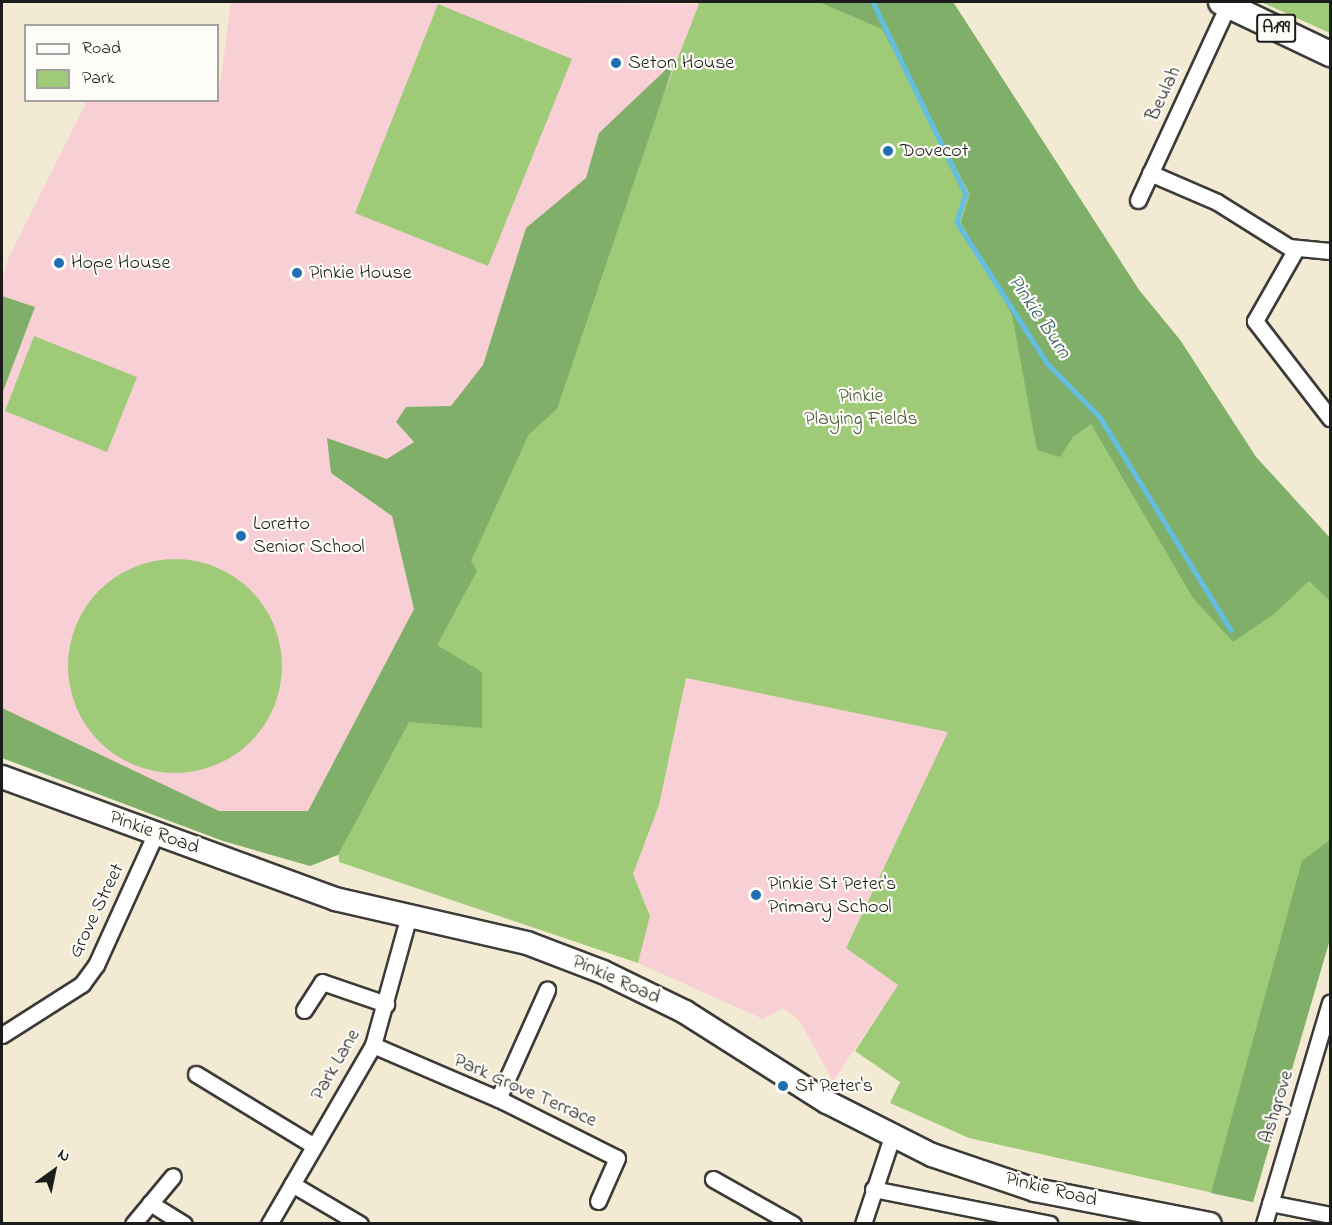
<!DOCTYPE html>
<html>
<head>
<meta charset="utf-8">
<style>
	body { margin:0 }
	#map { position:relative; width:1332px; height:1225px; overflow:hidden; background:#f3ead4; font-family:"Indie Flower",sans-serif }
	div>[style] { position:absolute }
	.built>* { inset:0; background:#f7cfd4 }
	.green>* { inset:0; background:#9fcb78 }
	.round { border-radius:50% }
	.forest>* { inset:0; background:#7faf68 }
	.stream>* { height:4.5px; margin:-2.25px; padding:0 2.25px; transform-origin:2.25px; border-radius:2.25px; background:#64bee2 }
	.roads { filter:drop-shadow(2px 0 #3c3b38) drop-shadow(-2px 0 #3c3b38) drop-shadow(0 2px #3c3b38) drop-shadow(0 -2px #3c3b38) }
	.minor>* { height:15px; margin:-7.5px; padding:0 7.5px; transform-origin:7.5px; border-radius:7.5px; background:#fff }
	.secondary>* { height:22px; margin:-11px; padding:0 11px; transform-origin:11px; border-radius:11px; background:#fff }
	.primary>* { height:24px; margin:-12px; padding:0 12px; transform-origin:12px; border-radius:12px; background:#fff }
	.dots>* { width:16px; height:16px; translate:-50% -50%; box-sizing:border-box; border:3px solid #fdfcf7; border-radius:50% }
	span { translate:-50% -50%; white-space:nowrap; text-align:center; line-height:1.15; -webkit-text-stroke:4.5px #fdfcf7; paint-order:stroke }
	.shield-label span { padding:2px 4px; background:#fdfcf7; border:2px solid; border-radius:4px; -webkit-text-stroke-width:0 }
	.shield-label { font-size:18px; color:#1c1c1c; font-weight:700 }
	.poi-label { font-size:20px; color:#1c1c1c }
	.left { translate:0 -50%; text-align:left }
	.street-label { font-size:20px; color:#1c1c1c }
	.park-label { font-size:20px; color:#4a593c }
	.water-label { font-size:21px; color:#395d6b; font-style:italic }
	.frame { position:absolute; inset:0; border:3px solid #1c1c1c; pointer-events:none }
	.legend { position:absolute; left:24px; top:24px; width:195px; height:78px; box-sizing:border-box; background:#fdfcf7; border:2px solid #a3a29f; margin:0; padding:8px 10px; list-style:none; font-size:18px; color:#1c1c1c }
	.legend li { display:flex; align-items:center; gap:12px; height:30px }
	.legend b { width:30px; border:2px solid #a3a29f }
	.north { position:absolute; left:24px; top:1141px; width:60px; height:60px; -webkit-text-stroke:4px #fdfcf7; paint-order:stroke; rotate:33deg; font-size:16px; font-weight:700; line-height:24px; text-align:center; color:#1c1c1c }
	.north::after { content:''; display:block; margin:auto; width:21px; height:27px; background:#1c1c1c; clip-path:polygon(50% 0,100% 100%,50% 72%,0 100%) }
</style>
</head>
<body>
<div id="map">
	<div class="built">
		<div style="clip-path:polygon(231px 2px,699px 4px,545px 398px,309px 859px,2px 745px,2px 280px,8px 259px,87px 101px,218px 100px)"></div>
		<div style="clip-path:polygon(686px 678px,949px 732px,846px 947px,898px 985px,833px 1081px,799px 1020px,783px 1008px,763px 1019px,638px 963px,650px 916px,633px 874px,659px 805px)"></div>
	</div>
	<div class="green">
		<div style="clip-path:polygon(696px 2px,953px 2px,1139px 290px,1180px 340px,1256px 457px,1330px 538px,1330px 939px,1253px 1202px,969px 1138px,890px 1103px,900px 1082px,855px 1051px,898px 985px,846px 948px,948px 732px,686px 678px,659px 805px,633px 874px,650px 916px,638px 963px,339px 862px,338px 842px,543px 403px,699px 4px)"></div>
		<div style="clip-path:polygon(1261px 2px,1330px 2px,1330px 33px)"></div>
		<div style="clip-path:polygon(438px 4px,572px 59px,488px 266px,355px 213px)"></div>
		<div style="clip-path:polygon(34px 336px,137px 377px,107px 452px,5px 411px)"></div>
		<div class="round" style="left:68px;top:559px;width:214px;height:214px"></div>
	</div>
	<div class="forest">
		<div style="clip-path:polygon(819px 2px,953px 2px,1139px 290px,1180px 340px,1256px 457px,1330px 538px,1330px 601px,1309px 581px,1274px 614px,1233px 642px,1193px 598px,1091px 424px,1073px 437px,1060px 457px,1037px 450px,1012px 315px,961px 222px,970px 194px,882px 29px)"></div>
		<div style="clip-path:polygon(675px 61px,557px 409px,529px 434px,471px 561px,477px 571px,437px 645px,482px 672px,482px 728px,409px 722px,338px 855px,310px 866px,223px 841px,2px 758px,2px 708px,219px 811px,308px 811px,414px 609px,392px 516px,331px 473px,327px 438px,387px 459px,414px 442px,396px 422px,406px 407px,451px 406px,483px 365px,526px 228px,586px 178px,599px 133px)"></div>
		<div style="clip-path:polygon(2px 296px,35px 307px,2px 394px)"></div>
		<div style="clip-path:polygon(1330px 840px,1330px 939px,1253px 1202px,1211px 1193px,1302px 861px)"></div>
	</div>
	<div class="stream">
		<div style="left:873px;top:2px;width:213px;rotate:64.2deg"></div>
		<div style="left:966px;top:194px;width:29px;rotate:108deg"></div>
		<div style="left:957px;top:222px;width:167px;rotate:57.4deg"></div>
		<div style="left:1047px;top:363px;width:76px;rotate:45.5deg"></div>
		<div style="left:1100px;top:417px;width:250px;rotate:58.4deg"></div>
	</div>
	<div class="roads">
		<div class="minor">
			<div style="left:1150px;top:173px;width:73px;rotate:23.4deg"></div>
			<div style="left:1217px;top:202px;width:85px;rotate:32deg"></div>
			<div style="left:1289px;top:247px;width:41px;rotate:5.6deg"></div>
			<div style="left:1138px;top:200px;width:215px;rotate:-65.2deg"></div>
			<div style="left:1296px;top:249px;width:83px;rotate:119.7deg"></div>
			<div style="left:1255px;top:321px;width:123px;rotate:52.3deg"></div>
			<div style="left:304px;top:1010px;width:33px;rotate:-57deg"></div>
			<div style="left:322px;top:982px;width:68px;rotate:19deg"></div>
			<div style="left:2px;top:1035px;width:95px;rotate:-32.5deg"></div>
			<div style="left:82px;top:984px;width:24px;rotate:-54deg"></div>
			<div style="left:96px;top:965px;width:145px;rotate:-65.6deg"></div>
			<div style="left:373px;top:1045px;width:142px;rotate:23.3deg"></div>
			<div style="left:503px;top:1101px;width:127px;rotate:26.6deg"></div>
			<div style="left:617px;top:1158px;width:47px;rotate:113.8deg"></div>
			<div style="left:196px;top:1074px;width:137px;rotate:31.3deg"></div>
			<div style="left:498px;top:1099px;width:120px;rotate:-65.8deg"></div>
			<div style="left:713px;top:1179px;width:92px;rotate:29.4deg"></div>
			<div style="left:292px;top:1184px;width:79px;rotate:30.5deg"></div>
			<div style="left:873px;top:1189px;width:180px;rotate:11.2deg"></div>
			<div style="left:150px;top:1203px;width:40px;rotate:32deg"></div>
			<div style="left:1270px;top:1203px;width:61px;rotate:11.3deg"></div>
			<div style="left:133px;top:1224px;width:62px;rotate:-50.2deg"></div>
			<div style="left:269px;top:1224px;width:207px;rotate:-59.8deg"></div>
			<div style="left:373px;top:1045px;width:135px;rotate:-74.5deg"></div>
			<div style="left:863px;top:1224px;width:92px;rotate:-71.6deg"></div>
			<div style="left:1264px;top:1224px;width:231px;rotate:-73.4deg"></div>
		</div>
		<div class="secondary">
			<div style="left:2px;top:777px;width:355px;rotate:20.1deg"></div>
			<div style="left:335px;top:899px;width:197px;rotate:12.9deg"></div>
			<div style="left:527px;top:943px;width:81px;rotate:20.9deg"></div>
			<div style="left:603px;top:972px;width:91px;rotate:26deg"></div>
			<div style="left:685px;top:1012px;width:168px;rotate:32.4deg"></div>
			<div style="left:827px;top:1102px;width:118px;rotate:26.8deg"></div>
			<div style="left:932px;top:1155px;width:109px;rotate:18.8deg"></div>
			<div style="left:1035px;top:1190px;width:178px;rotate:11deg"></div>
		</div>
		<div class="primary">
			<div style="left:1221px;top:2px;width:121px;rotate:25.5deg"></div>
		</div>
	</div>
	<div class="dots">
		<div style="left:616px;top:63px;background:#1f6fb2"></div>
		<div style="left:888px;top:151px;background:#1f6fb2"></div>
		<div style="left:59px;top:263px;background:#1f6fb2"></div>
		<div style="left:297px;top:273px;background:#1f6fb2"></div>
		<div style="left:241px;top:536px;background:#1f6fb2"></div>
		<div style="left:756px;top:895px;background:#1f6fb2"></div>
		<div style="left:783px;top:1086px;background:#1f6fb2"></div>
	</div>
	<div class="shield-label">
		<span style="left:1276px;top:28px">A199</span>
	</div>
	<div class="poi-label">
		<span class="left" style="left:628px;top:63px">Seton House</span>
		<span class="left" style="left:900px;top:151px">Dovecot</span>
		<span class="left" style="left:71px;top:263px">Hope House</span>
		<span class="left" style="left:309px;top:273px">Pinkie House</span>
		<span class="left" style="left:253px;top:536px">Loretto<br>Senior School</span>
		<span class="left" style="left:768px;top:896px">Pinkie St Peter's<br>Primary School</span>
		<span class="left" style="left:795px;top:1086px">St Peter's</span>
	</div>
	<div class="street-label">
		<span style="left:1164px;top:94px;rotate:-65deg">Beulah</span>
		<span style="left:154px;top:833px;rotate:20deg">Pinkie Road</span>
		<span style="left:97px;top:911px;rotate:-64deg">Grove Street</span>
		<span style="left:616px;top:980px;rotate:24deg">Pinkie Road</span>
		<span style="left:336px;top:1065px;rotate:-60deg">Park Lane</span>
		<span style="left:525px;top:1091px;rotate:24deg">Park Grove Terrace</span>
		<span style="left:1277px;top:1107px;rotate:-73deg">Ashgrove</span>
		<span style="left:1051px;top:1190px;rotate:14deg">Pinkie Road</span>
	</div>
	<div class="park-label">
		<span style="left:861px;top:408px">Pinkie<br>Playing Fields</span>
	</div>
	<div class="water-label">
		<span style="left:1039px;top:317px;rotate:56deg">Pinkie Burn</span>
	</div>
	<div class="frame"></div>
	<ul class="legend">
	<li><b style="height:8px;background:#fff"></b>Road</li>
	<li><b style="height:16px;background:#9fcb78"></b>Park</li>
	</ul>
	<div class="north">N</div>
</div>
</body>
</html>
